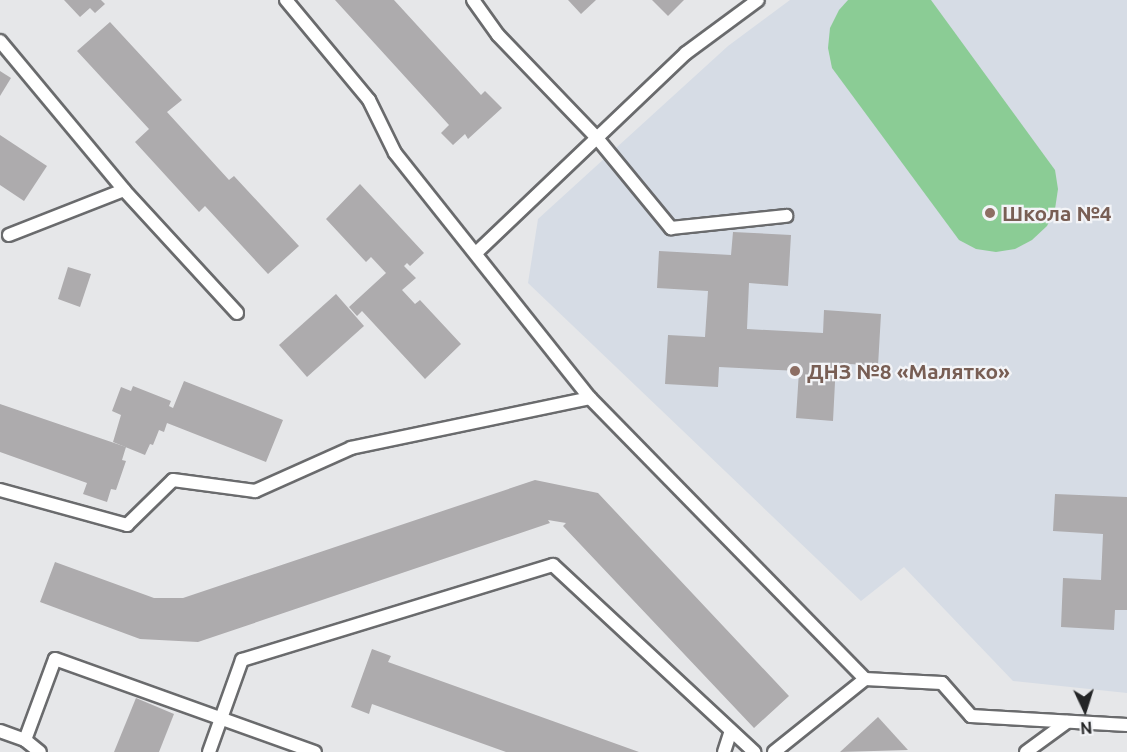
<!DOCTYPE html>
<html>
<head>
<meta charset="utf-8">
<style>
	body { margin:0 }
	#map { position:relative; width:1127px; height:752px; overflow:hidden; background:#e6e7e9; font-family:Ubuntu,sans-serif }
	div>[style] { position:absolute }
	.built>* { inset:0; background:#d6dce5 }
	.green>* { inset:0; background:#8bcc95 }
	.building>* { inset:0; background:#adabad }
	.roads { filter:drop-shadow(2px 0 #6a6b6d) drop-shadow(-2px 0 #6a6b6d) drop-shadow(0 2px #6a6b6d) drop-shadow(0 -2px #6a6b6d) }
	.lane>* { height:12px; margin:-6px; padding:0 6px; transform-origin:6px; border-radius:6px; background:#fff }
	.dots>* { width:16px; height:16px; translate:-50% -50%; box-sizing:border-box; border:3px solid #f3f4f7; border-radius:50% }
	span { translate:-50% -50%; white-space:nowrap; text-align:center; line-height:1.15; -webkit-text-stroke:4.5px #f3f4f7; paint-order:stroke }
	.education-label { font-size:21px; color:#785e54; font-weight:700 }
	.left { translate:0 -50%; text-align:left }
	.north { position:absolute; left:1055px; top:680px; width:60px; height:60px; -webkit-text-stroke:4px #f3f4f7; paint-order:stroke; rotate:176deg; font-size:16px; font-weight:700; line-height:24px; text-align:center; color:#242526 }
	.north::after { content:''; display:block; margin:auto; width:21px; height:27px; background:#242526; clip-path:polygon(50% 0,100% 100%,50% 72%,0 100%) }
</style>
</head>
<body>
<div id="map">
	<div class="built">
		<div style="clip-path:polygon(790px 0,1127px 0,1127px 693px,1013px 681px,904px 567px,861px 601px,528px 283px,538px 219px,728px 46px)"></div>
	</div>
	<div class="green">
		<div style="clip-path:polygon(848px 0,931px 0,1055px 170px,1058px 189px,1055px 209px,1047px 226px,1032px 240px,1015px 249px,996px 252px,976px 249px,959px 240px,832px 68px,828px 48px,830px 28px,839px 10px)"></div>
	</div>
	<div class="building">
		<div style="clip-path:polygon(64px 0,101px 0,105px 4px,95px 13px,90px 8px,80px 17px)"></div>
		<div style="clip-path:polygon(335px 0,394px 0,481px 95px,485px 91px,502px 108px,468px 139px,465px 134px,453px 145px,441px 133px,449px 125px)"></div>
		<div style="clip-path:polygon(568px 0,596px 0,581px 14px)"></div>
		<div style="clip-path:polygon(652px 0,684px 0,668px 16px)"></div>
		<div style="clip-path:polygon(110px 22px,182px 100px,167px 112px,229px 180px,234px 176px,299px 246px,268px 274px,205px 206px,199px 212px,135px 142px,149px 129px,77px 51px)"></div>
		<div style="clip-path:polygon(0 71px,11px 78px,0 96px)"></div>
		<div style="clip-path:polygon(0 135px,47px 166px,24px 201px,0 185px)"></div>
		<div style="clip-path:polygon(360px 184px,424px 253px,410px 266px,407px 263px,404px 266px,416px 278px,402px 290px,415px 304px,420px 300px,461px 344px,425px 379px,362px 311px,357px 316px,349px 307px,386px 273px,371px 257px,366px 262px,326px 219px)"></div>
		<div style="clip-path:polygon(733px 232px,791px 235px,788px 286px,749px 283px,747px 329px,823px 333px,824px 310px,881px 314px,878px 366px,836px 363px,833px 421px,796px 418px,799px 371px,719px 367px,718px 387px,665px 384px,668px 335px,705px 337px,708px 291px,657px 288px,659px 251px,731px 255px)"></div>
		<div style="clip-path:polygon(68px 267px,91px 274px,80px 307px,58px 299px)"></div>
		<div style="clip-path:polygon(336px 294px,364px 326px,307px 377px,279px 345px)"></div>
		<div style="clip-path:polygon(184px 381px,283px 420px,266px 462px,167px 423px,164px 432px,159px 430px,153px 445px,150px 444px,145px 455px,113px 442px,121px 415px,112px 411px,121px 387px,131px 391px,133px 386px,171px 401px,169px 406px,173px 408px)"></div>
		<div style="clip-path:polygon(0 404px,126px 447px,122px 460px,126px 461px,116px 490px,111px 489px,107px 502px,83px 494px,87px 483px,0 452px)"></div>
		<div style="clip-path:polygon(535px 480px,598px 493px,789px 696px,754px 728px,563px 526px,566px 523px,548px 520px,550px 523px,198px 642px,140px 639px,40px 602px,55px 562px,154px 598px,183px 598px)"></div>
		<div style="clip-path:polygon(1055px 494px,1127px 497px,1127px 610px,1115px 610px,1114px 630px,1061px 627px,1063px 578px,1101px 580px,1103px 534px,1053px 531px)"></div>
		<div style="clip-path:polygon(372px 649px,391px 656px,388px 662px,639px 752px,506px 752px,372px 704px,369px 714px,351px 707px)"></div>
		<div style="clip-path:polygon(136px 698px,174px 714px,159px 752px,114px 752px)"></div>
		<div style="clip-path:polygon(878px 717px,908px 750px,840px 752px)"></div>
	</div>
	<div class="roads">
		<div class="lane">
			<div style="left:286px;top:0;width:130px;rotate:50.3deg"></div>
			<div style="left:369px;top:100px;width:59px;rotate:63.9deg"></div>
			<div style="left:395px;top:153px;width:313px;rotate:51.5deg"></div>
			<div style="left:590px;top:398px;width:393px;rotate:45.6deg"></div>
			<div style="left:473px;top:0;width:43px;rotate:54.5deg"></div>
			<div style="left:498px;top:35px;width:143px;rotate:46.1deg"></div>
			<div style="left:597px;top:138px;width:117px;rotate:50.6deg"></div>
			<div style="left:671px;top:228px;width:116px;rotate:-6deg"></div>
			<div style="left:0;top:41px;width:194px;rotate:50.2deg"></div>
			<div style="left:124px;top:190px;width:167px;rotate:47.4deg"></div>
			<div style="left:9px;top:235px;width:123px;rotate:-21.4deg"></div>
			<div style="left:476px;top:253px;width:290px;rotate:-43.6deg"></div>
			<div style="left:686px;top:53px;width:89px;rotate:-36.4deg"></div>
			<div style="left:0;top:490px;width:132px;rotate:15.4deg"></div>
			<div style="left:127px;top:525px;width:64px;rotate:-44.4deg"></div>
			<div style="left:173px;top:480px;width:83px;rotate:7.6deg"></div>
			<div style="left:255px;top:491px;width:105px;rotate:-24.1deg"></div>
			<div style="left:351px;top:448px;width:244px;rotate:-11.8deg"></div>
			<div style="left:0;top:731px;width:27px;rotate:20deg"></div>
			<div style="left:25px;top:740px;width:19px;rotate:39deg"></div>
			<div style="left:25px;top:740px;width:86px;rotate:-69.7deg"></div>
			<div style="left:55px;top:659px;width:276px;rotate:19.7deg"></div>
			<div style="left:209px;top:752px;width:98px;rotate:-70.3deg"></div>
			<div style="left:242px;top:660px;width:325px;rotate:-17deg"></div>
			<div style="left:553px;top:565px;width:275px;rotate:42.9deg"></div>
			<div style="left:724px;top:752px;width:22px;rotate:-72deg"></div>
			<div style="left:774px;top:752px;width:117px;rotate:-38.7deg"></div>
			<div style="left:865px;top:679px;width:77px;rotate:3deg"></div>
			<div style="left:942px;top:683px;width:44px;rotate:48.7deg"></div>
			<div style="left:971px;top:716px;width:156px;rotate:3.3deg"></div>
			<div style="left:1026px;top:752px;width:51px;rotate:-36.2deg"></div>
		</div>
	</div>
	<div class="dots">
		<div style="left:990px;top:213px;background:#8d6e63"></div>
		<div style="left:795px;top:371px;background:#8d6e63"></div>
	</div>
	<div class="education-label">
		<span class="left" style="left:1002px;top:213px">Школа №4</span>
		<span class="left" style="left:807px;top:371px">ДНЗ №8 «Малятко»</span>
	</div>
	<div class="north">N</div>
</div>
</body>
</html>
